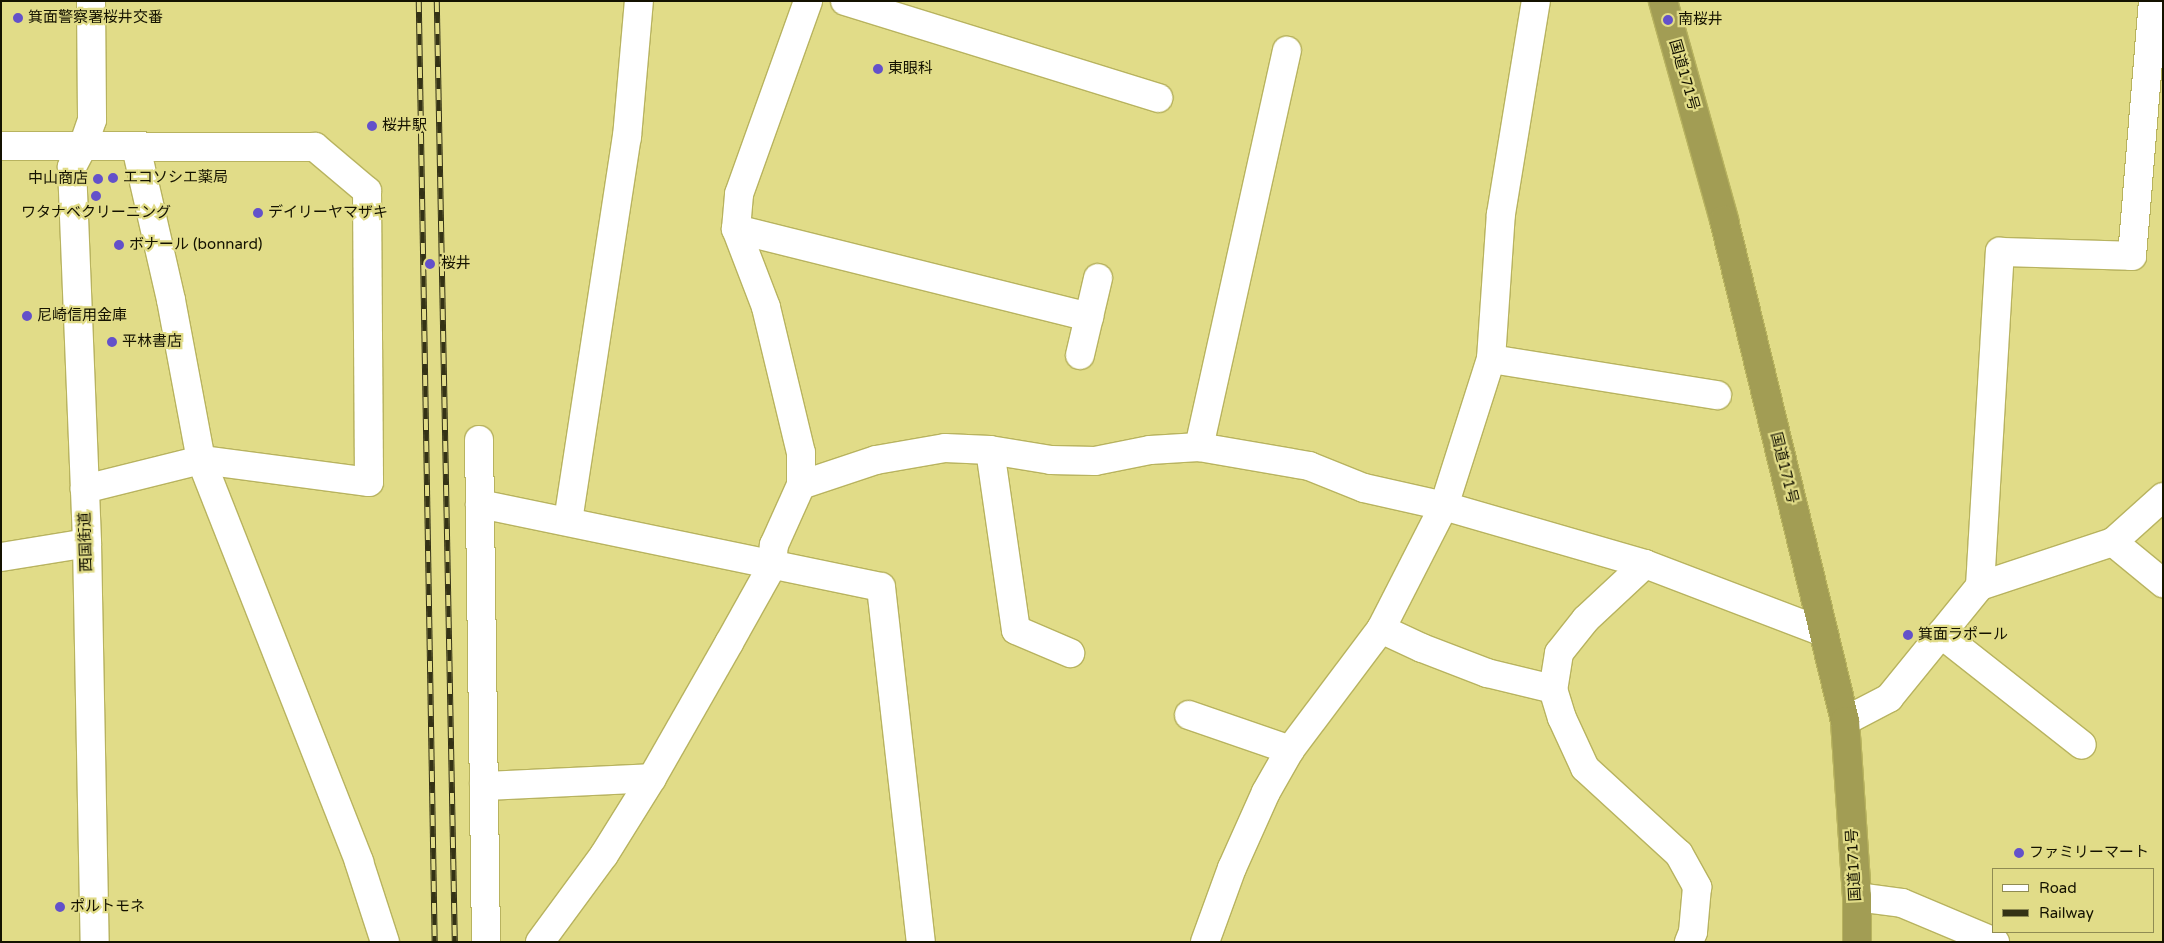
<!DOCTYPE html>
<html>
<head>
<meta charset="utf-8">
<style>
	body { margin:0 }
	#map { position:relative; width:2164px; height:943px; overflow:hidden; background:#e1dc88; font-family:"Varela Round","Noto Sans JP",sans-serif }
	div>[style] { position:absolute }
	.roads { filter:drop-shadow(1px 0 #b8b35f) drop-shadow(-1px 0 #b8b35f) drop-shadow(0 1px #b8b35f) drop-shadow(0 -1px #b8b35f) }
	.minor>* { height:28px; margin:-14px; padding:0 14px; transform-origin:14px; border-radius:14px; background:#fff }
	.highway>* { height:28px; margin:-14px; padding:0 14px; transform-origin:14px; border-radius:14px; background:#a29d54 }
	.rail>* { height:5.5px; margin-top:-2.75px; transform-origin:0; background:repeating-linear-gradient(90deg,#e1dc88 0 11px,#343215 0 22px); box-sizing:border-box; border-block:1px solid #343215 }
	.dots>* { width:14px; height:14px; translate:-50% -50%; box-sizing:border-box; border:2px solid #e1dc88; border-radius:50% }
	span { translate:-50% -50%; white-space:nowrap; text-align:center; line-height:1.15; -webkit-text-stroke:4.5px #e1dc88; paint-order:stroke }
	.poi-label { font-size:15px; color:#141200 }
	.left { translate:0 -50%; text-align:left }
	.right { translate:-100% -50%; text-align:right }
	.street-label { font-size:15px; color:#141200 }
	.frame { position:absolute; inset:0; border:2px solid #141200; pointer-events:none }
	.legend { position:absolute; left:1992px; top:868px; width:162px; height:65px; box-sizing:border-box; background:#e1dc88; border:1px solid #8f8b52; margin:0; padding:6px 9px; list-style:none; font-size:15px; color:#141200 }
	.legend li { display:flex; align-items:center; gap:10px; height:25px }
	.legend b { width:25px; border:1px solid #8f8b52 }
</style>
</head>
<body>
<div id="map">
	<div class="roads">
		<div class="minor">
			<div style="left:91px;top:1px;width:119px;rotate:89.5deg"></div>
			<div style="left:92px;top:120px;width:28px;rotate:109deg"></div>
			<div style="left:83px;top:146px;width:24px;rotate:118deg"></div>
			<div style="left:72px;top:167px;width:376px;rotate:87.7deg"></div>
			<div style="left:87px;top:543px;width:399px;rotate:88.9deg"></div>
			<div style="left:845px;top:1px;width:328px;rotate:17.2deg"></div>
			<div style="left:1px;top:146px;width:314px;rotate:0.2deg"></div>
			<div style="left:315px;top:147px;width:68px;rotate:40.2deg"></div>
			<div style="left:367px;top:191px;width:291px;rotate:89.6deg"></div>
			<div style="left:369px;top:482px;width:169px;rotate:-172.5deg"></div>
			<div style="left:201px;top:460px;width:120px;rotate:166deg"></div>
			<div style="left:136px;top:147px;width:157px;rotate:77.1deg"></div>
			<div style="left:171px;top:300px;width:163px;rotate:79.4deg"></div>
			<div style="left:201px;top:460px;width:432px;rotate:68.5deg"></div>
			<div style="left:359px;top:862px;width:84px;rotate:72deg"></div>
			<div style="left:736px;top:229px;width:364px;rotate:14deg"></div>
			<div style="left:1080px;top:355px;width:79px;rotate:-76.8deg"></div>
			<div style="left:1491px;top:359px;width:229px;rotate:9.1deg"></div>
			<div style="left:479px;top:440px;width:502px;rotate:89.2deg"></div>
			<div style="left:1199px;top:447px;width:406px;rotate:-77.5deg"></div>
			<div style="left:990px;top:450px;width:182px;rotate:81.8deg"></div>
			<div style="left:1016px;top:630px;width:59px;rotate:23.1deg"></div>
			<div style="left:801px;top:485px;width:79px;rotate:-18.4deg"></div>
			<div style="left:876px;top:460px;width:70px;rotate:-9.9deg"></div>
			<div style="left:945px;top:448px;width:45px;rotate:2.5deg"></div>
			<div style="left:990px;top:450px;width:62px;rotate:9.3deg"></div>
			<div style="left:1051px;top:460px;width:44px;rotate:1.3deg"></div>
			<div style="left:1095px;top:461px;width:56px;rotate:-11.3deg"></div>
			<div style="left:1150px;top:450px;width:49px;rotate:-3.5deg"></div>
			<div style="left:1199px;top:447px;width:112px;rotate:9.8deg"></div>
			<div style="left:1309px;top:466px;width:59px;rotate:21.8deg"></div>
			<div style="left:1364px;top:488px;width:82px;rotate:12.7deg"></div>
			<div style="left:1444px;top:506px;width:209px;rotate:16.1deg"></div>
			<div style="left:1645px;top:564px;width:191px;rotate:20.9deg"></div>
			<div style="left:480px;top:504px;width:409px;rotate:11.7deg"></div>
			<div style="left:881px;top:587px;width:357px;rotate:83.6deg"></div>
			<div style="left:568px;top:521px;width:389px;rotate:-81.3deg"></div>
			<div style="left:627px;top:137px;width:137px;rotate:-85deg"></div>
			<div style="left:2113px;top:542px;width:65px;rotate:39.4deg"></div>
			<div style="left:1px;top:557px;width:87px;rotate:-9.2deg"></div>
			<div style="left:1645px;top:564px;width:81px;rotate:137deg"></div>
			<div style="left:1586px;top:619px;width:43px;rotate:128.5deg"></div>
			<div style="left:1559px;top:653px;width:36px;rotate:99deg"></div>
			<div style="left:1553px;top:689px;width:30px;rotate:73deg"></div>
			<div style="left:1562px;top:718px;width:55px;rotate:65.3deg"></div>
			<div style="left:1585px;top:768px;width:127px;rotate:42.5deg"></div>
			<div style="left:1679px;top:854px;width:38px;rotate:61deg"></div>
			<div style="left:1697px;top:887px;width:45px;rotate:95.1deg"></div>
			<div style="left:1693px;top:932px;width:11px;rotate:112deg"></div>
			<div style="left:1980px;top:586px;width:335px;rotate:-86.6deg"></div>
			<div style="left:2000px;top:252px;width:132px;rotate:1.7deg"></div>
			<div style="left:2132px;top:256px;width:256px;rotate:-85.3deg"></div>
			<div style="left:1381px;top:629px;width:45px;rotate:24.9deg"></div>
			<div style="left:1422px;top:648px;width:70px;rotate:21deg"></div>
			<div style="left:1487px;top:673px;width:68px;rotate:13.6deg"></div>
			<div style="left:1941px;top:634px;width:179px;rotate:38.2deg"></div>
			<div style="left:1189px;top:715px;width:107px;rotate:19.1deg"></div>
			<div style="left:1845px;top:721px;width:50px;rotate:-27.6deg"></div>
			<div style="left:1889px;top:698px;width:144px;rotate:-50.9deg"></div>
			<div style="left:1980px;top:586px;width:140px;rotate:-18.3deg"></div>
			<div style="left:2113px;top:542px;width:67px;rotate:-42deg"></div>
			<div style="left:484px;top:786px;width:168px;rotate:-2.7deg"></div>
			<div style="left:1857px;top:897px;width:45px;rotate:7.6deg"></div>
			<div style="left:1902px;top:903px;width:101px;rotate:22.8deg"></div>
			<div style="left:540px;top:942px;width:108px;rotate:-53.7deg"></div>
			<div style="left:604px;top:855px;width:91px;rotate:-58.1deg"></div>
			<div style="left:652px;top:778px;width:155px;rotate:-60.3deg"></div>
			<div style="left:729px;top:643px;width:88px;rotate:-60.8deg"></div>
			<div style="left:772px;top:566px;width:21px;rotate:-85deg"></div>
			<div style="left:774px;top:545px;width:66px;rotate:-65.8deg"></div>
			<div style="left:801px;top:485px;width:32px;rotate:-90deg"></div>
			<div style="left:801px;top:453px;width:150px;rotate:-103.5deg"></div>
			<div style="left:766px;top:307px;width:84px;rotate:-111deg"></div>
			<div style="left:736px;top:229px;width:35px;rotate:-85deg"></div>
			<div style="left:739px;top:194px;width:205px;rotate:-70.3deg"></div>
			<div style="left:1205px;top:942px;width:79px;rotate:-70deg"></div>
			<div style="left:1232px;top:868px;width:83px;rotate:-65.9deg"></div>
			<div style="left:1266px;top:792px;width:48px;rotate:-60.3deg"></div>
			<div style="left:1290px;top:750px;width:151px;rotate:-53.1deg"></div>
			<div style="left:1381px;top:629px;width:138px;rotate:-62.9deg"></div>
			<div style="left:1444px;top:506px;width:154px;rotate:-72.3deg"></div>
			<div style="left:1491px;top:359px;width:145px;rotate:-86.1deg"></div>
			<div style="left:1501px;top:214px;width:216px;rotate:-80.7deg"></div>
		</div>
		<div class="highway">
			<div style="left:1663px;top:1px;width:227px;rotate:74.4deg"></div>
			<div style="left:1724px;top:220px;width:515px;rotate:76.42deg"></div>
			<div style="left:1845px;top:721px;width:176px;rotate:86.1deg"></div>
			<div style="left:1857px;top:897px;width:45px;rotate:90deg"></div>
		</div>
	</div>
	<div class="rail">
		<div style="left:419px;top:1px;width:941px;rotate:89.03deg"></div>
		<div style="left:437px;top:1px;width:941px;rotate:88.9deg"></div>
	</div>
	<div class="dots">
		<div style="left:18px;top:18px;background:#6351ca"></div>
		<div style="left:1668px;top:20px;background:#6351ca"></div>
		<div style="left:878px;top:69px;background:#6351ca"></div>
		<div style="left:372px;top:126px;background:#6351ca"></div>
		<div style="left:113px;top:178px;background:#6351ca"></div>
		<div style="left:98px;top:179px;background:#6351ca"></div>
		<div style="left:96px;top:196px;background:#6351ca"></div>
		<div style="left:258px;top:213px;background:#6351ca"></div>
		<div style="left:119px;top:245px;background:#6351ca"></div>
		<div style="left:430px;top:264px;background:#6351ca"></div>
		<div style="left:27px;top:316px;background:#6351ca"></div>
		<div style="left:112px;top:342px;background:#6351ca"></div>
		<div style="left:1908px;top:635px;background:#6351ca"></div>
		<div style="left:2019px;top:853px;background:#6351ca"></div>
		<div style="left:60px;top:907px;background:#6351ca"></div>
	</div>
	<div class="poi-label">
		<span class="left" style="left:28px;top:18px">箕面警察署桜井交番</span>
		<span class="left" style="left:1678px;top:20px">南桜井</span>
		<span class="left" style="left:888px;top:69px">東眼科</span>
		<span class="left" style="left:382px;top:126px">桜井駅</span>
		<span class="left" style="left:123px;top:178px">エコソシエ薬局</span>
		<span class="right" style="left:88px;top:179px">中山商店</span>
		<span style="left:96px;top:213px">ワタナベクリーニング</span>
		<span class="left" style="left:268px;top:213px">デイリーヤマザキ</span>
		<span class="left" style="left:129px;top:245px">ボナール (bonnard)</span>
		<span class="left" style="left:441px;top:264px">桜井</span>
		<span class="left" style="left:37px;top:316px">尼崎信用金庫</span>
		<span class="left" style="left:122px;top:342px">平林書店</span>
		<span class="left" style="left:1918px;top:635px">箕面ラポール</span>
		<span class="left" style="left:2029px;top:853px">ファミリーマート</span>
		<span class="left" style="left:70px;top:907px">ポルトモネ</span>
	</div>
	<div class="street-label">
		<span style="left:1684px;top:75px;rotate:74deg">国道171号</span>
		<span style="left:1784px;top:468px;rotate:76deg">国道171号</span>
		<span style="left:86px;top:542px;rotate:-92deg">西国街道</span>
		<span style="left:1854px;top:865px;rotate:-93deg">国道171号</span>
	</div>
	<div class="frame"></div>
	<ul class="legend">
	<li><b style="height:6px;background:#fff"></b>Road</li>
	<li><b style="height:6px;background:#343215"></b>Railway</li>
	</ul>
</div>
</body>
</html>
